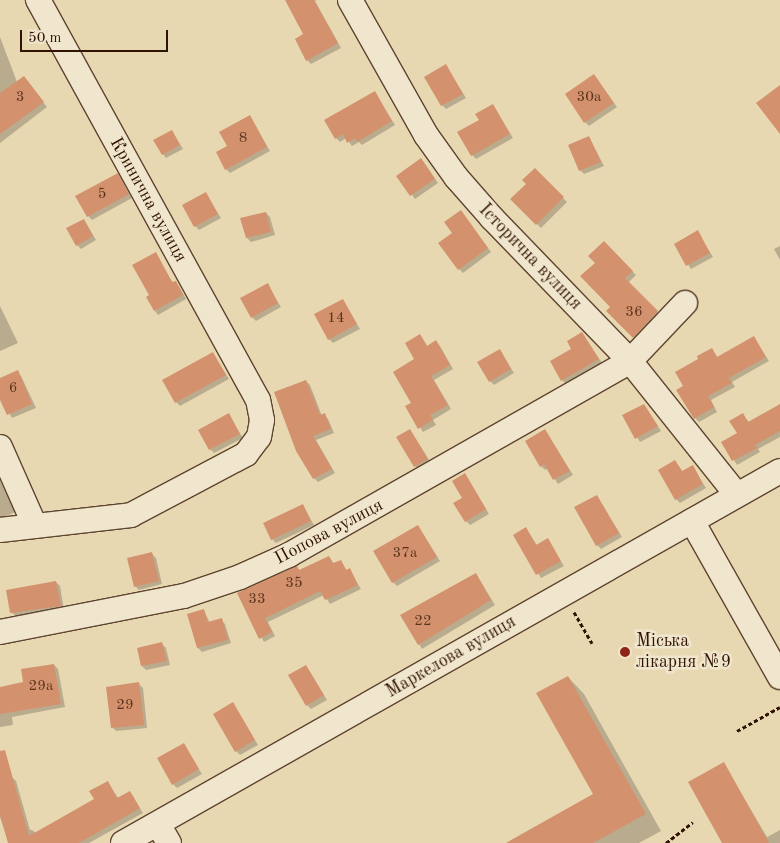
<!DOCTYPE html>
<html>
<head>
<meta charset="utf-8">
<style>
	body { margin:0 }
	#map { position:relative; width:780px; height:843px; overflow:hidden; background:#e8d8b2; font-family:"Old Standard TT",serif }
	div>[style] { position:absolute }
	.shadow>* { inset:0; background:#0003 }
	.building>* { inset:0; background:#d3926d }
	.path>* { height:3px; margin-top:-1.5px; transform-origin:0; background:repeating-linear-gradient(90deg,#311304 0 4px,transparent 0 6.5px) }
	.roads { filter:drop-shadow(1px 0 #5f4430) drop-shadow(-1px 0 #5f4430) drop-shadow(0 1px #5f4430) drop-shadow(0 -1px #5f4430) }
	.minor>* { height:24px; margin:-12px; padding:0 12px; transform-origin:12px; border-radius:12px; background:#f0e6cd }
	.dots>* { width:14px; height:14px; translate:-50% -50%; box-sizing:border-box; border:2px solid #f0e6cd; border-radius:50% }
	span { translate:-50% -50%; white-space:nowrap; text-align:center; line-height:1.15; -webkit-text-stroke:5px #f0e6cd; paint-order:stroke }
	.number-label { font-size:15px; color:#5a331e }
	.number-label span { -webkit-text-stroke-width:0 }
	.street-label { font-size:18px; color:#311304 }
	.poi-label { font-size:18px; color:#311304 }
	.left { translate:0 -50%; text-align:left }
	.scale { position:absolute; left:20px; top:30px; width:148px; height:22px; box-sizing:border-box; border:2px solid #311304; border-top:0; padding-left:6px; font-size:15px; line-height:18px; white-space:nowrap; color:#311304; -webkit-text-stroke:4px #f0e6cd; paint-order:stroke }
</style>
</head>
<body>
<div id="map">
	<div class="shadow">
		<div style="clip-path:polygon(287px 0,317px 0,315px 1px,341px 48px,311px 64px,307px 60px,305px 34px)"></div>
		<div style="clip-path:polygon(0 37px,17px 82px,24px 77px,47px 107px,0 143px)"></div>
		<div style="clip-path:polygon(446px 66px,466px 98px,446px 109px,442px 105px)"></div>
		<div style="clip-path:polygon(594px 76px,617px 107px,589px 126px,585px 122px)"></div>
		<div style="clip-path:polygon(374px 92px,395px 125px,362px 145px,359px 142px,352px 146px,346px 138px,340px 142px,336px 138px)"></div>
		<div style="clip-path:polygon(493px 105px,513px 138px,476px 159px,472px 155px,480px 121px)"></div>
		<div style="clip-path:polygon(250px 116px,270px 151px,230px 173px,226px 169px,228px 147px)"></div>
		<div style="clip-path:polygon(172px 131px,183px 149px,166px 158px,163px 154px)"></div>
		<div style="clip-path:polygon(589px 137px,604px 166px,584px 174px,580px 170px)"></div>
		<div style="clip-path:polygon(425px 164px,438px 183px,415px 199px,398px 176px)"></div>
		<div style="clip-path:polygon(535px 170px,567px 202px,541px 228px,512px 199px,527px 184px)"></div>
		<div style="clip-path:polygon(117px 175px,132px 198px,92px 220px,88px 216px)"></div>
		<div style="clip-path:polygon(205px 193px,221px 218px,199px 230px,195px 226px)"></div>
		<div style="clip-path:polygon(266px 213px,270px 217px,275px 235px,251px 242px,247px 238px,242px 219px)"></div>
		<div style="clip-path:polygon(464px 216px,491px 252px,463px 273px,459px 269px,453px 233px)"></div>
		<div style="clip-path:polygon(84px 220px,96px 240px,81px 249px,77px 245px)"></div>
		<div style="clip-path:polygon(697px 232px,713px 257px,691px 269px,675px 244px)"></div>
		<div style="clip-path:polygon(604px 243px,636px 275px,628px 283px,661px 316px,638px 341px,608px 311px,612px 307px,597px 263px)"></div>
		<div style="clip-path:polygon(780px 246px,780px 260px,774px 249px)"></div>
		<div style="clip-path:polygon(155px 254px,173px 283px,175px 282px,179px 286px,186px 299px,158px 315px,155px 311px,151px 296px)"></div>
		<div style="clip-path:polygon(267px 285px,281px 307px,256px 321px,252px 317px)"></div>
		<div style="clip-path:polygon(342px 300px,360px 329px,333px 343px,329px 339px)"></div>
		<div style="clip-path:polygon(0 306px,18px 343px,0 351px)"></div>
		<div style="clip-path:polygon(582px 333px,602px 363px,566px 384px,562px 380px,573px 349px)"></div>
		<div style="clip-path:polygon(420px 335px,428px 347px,436px 342px,440px 346px,453px 369px,434px 380px,451px 409px,433px 420px,436px 425px,423px 432px,407px 406px,413px 403px)"></div>
		<div style="clip-path:polygon(753px 337px,769px 361px,732px 382px,735px 387px,711px 400px,717px 412px,699px 422px,695px 418px,685px 387px,700px 360px,712px 349px,718px 358px)"></div>
		<div style="clip-path:polygon(500px 350px,514px 373px,494px 385px,490px 381px)"></div>
		<div style="clip-path:polygon(213px 354px,229px 379px,180px 406px,176px 402px)"></div>
		<div style="clip-path:polygon(17px 372px,21px 376px,36px 408px,12px 418px,0 397px,0 380px)"></div>
		<div style="clip-path:polygon(306px 381px,310px 385px,322px 416px,324px 415px,328px 419px,334px 433px,316px 440px,335px 473px,318px 482px,314px 478px)"></div>
		<div style="clip-path:polygon(644px 405px,661px 431px,640px 442px,624px 416px)"></div>
		<div style="clip-path:polygon(780px 405px,780px 437px,758px 449px,760px 452px,737px 465px,723px 442px,738px 434px,743px 415px,749px 422px)"></div>
		<div style="clip-path:polygon(228px 415px,243px 438px,214px 453px,210px 449px)"></div>
		<div style="clip-path:polygon(410px 430px,431px 463px,419px 470px,415px 466px)"></div>
		<div style="clip-path:polygon(545px 430px,573px 475px,558px 484px,548px 468px,545px 470px,541px 466px)"></div>
		<div style="clip-path:polygon(675px 462px,683px 472px,692px 466px,706px 488px,680px 503px,676px 499px)"></div>
		<div style="clip-path:polygon(468px 479px,489px 514px,470px 525px,466px 521px,463px 499px)"></div>
		<div style="clip-path:polygon(0 480px,15px 512px,0 519px)"></div>
		<div style="clip-path:polygon(597px 496px,622px 537px,601px 549px,597px 545px)"></div>
		<div style="clip-path:polygon(303px 506px,314px 525px,276px 543px,272px 539px)"></div>
		<div style="clip-path:polygon(418px 526px,440px 561px,397px 586px,393px 582px)"></div>
		<div style="clip-path:polygon(526px 529px,537px 545px,547px 540px,564px 566px,541px 578px,515px 535px)"></div>
		<div style="clip-path:polygon(152px 554px,156px 558px,162px 584px,139px 590px,135px 586px)"></div>
		<div style="clip-path:polygon(329px 557px,334px 564px,341px 561px,347px 571px,349px 570px,361px 589px,330px 604px,324px 595px,268px 622px,275px 636px,264px 642px,238px 593px,297px 568px,300px 571px)"></div>
		<div style="clip-path:polygon(476px 574px,495px 605px,422px 649px,402px 616px)"></div>
		<div style="clip-path:polygon(56px 582px,60px 586px,64px 610px,16px 616px,11px 612px)"></div>
		<div style="clip-path:polygon(204px 611px,210px 623px,221px 620px,225px 624px,231px 643px,202px 652px,198px 648px)"></div>
		<div style="clip-path:polygon(162px 644px,166px 648px,170px 665px,146px 670px,142px 666px)"></div>
		<div style="clip-path:polygon(54px 665px,58px 669px,65px 707px,12px 717px,13px 725px,0 727px,0 688px,25px 683px)"></div>
		<div style="clip-path:polygon(306px 666px,327px 700px,311px 709px,307px 705px)"></div>
		<div style="clip-path:polygon(568px 677px,584px 694px,661px 831px,639px 843px,508px 843px,595px 794px)"></div>
		<div style="clip-path:polygon(139px 684px,143px 688px,147px 728px,116px 731px,112px 727px)"></div>
		<div style="clip-path:polygon(233px 704px,258px 745px,240px 755px,236px 751px)"></div>
		<div style="clip-path:polygon(183px 744px,202px 774px,177px 788px,173px 784px)"></div>
		<div style="clip-path:polygon(724px 764px,767px 837px,780px 830px,780px 843px,724px 843px)"></div>
		<div style="clip-path:polygon(12px 777px,16px 781px,30px 830px,32px 830px,36px 833px,96px 799px,107px 782px,119px 799px,130px 793px,143px 813px,89px 843px,9px 843px,0 817px,0 781px)"></div>
	</div>
	<div class="building">
		<div style="clip-path:polygon(285px 0,314px 0,338px 43px,306px 61px,295px 39px,303px 34px)"></div>
		<div style="clip-path:polygon(446px 64px,463px 94px,441px 106px,424px 77px)"></div>
		<div style="clip-path:polygon(594px 74px,614px 103px,584px 123px,565px 94px)"></div>
		<div style="clip-path:polygon(24px 76px,44px 102px,0 134px,0 93px)"></div>
		<div style="clip-path:polygon(780px 85px,780px 134px,756px 103px)"></div>
		<div style="clip-path:polygon(375px 91px,392px 121px,357px 142px,355px 138px,347px 143px,343px 134px,335px 139px,324px 120px)"></div>
		<div style="clip-path:polygon(493px 104px,510px 134px,471px 156px,457px 132px,479px 120px,475px 114px)"></div>
		<div style="clip-path:polygon(250px 115px,267px 147px,225px 170px,216px 152px,227px 146px,219px 132px)"></div>
		<div style="clip-path:polygon(172px 130px,180px 145px,162px 155px,153px 140px)"></div>
		<div style="clip-path:polygon(589px 136px,601px 162px,579px 171px,568px 145px)"></div>
		<div style="clip-path:polygon(421px 158px,435px 179px,410px 196px,396px 176px)"></div>
		<div style="clip-path:polygon(535px 168px,564px 197px,536px 225px,510px 199px,526px 184px,522px 180px)"></div>
		<div style="clip-path:polygon(118px 173px,129px 194px,87px 217px,75px 196px)"></div>
		<div style="clip-path:polygon(206px 192px,218px 214px,194px 227px,182px 205px)"></div>
		<div style="clip-path:polygon(461px 210px,488px 248px,458px 270px,438px 243px,452px 233px,444px 222px)"></div>
		<div style="clip-path:polygon(266px 212px,271px 232px,246px 238px,240px 218px)"></div>
		<div style="clip-path:polygon(84px 219px,93px 236px,76px 246px,66px 228px)"></div>
		<div style="clip-path:polygon(698px 230px,710px 253px,686px 266px,674px 244px)"></div>
		<div style="clip-path:polygon(604px 241px,633px 271px,625px 278px,658px 311px,633px 338px,606px 311px,610px 307px,580px 276px,595px 263px,588px 256px)"></div>
		<div style="clip-path:polygon(156px 252px,172px 282px,176px 281px,183px 295px,154px 311px,146px 297px,149px 295px,132px 265px)"></div>
		<div style="clip-path:polygon(268px 283px,278px 303px,251px 318px,240px 298px)"></div>
		<div style="clip-path:polygon(343px 299px,357px 324px,328px 340px,314px 314px)"></div>
		<div style="clip-path:polygon(582px 332px,599px 359px,561px 381px,550px 361px,571px 349px,567px 341px)"></div>
		<div style="clip-path:polygon(420px 334px,427px 346px,436px 340px,450px 365px,431px 376px,448px 405px,430px 415px,433px 420px,418px 429px,405px 406px,411px 403px,393px 372px,414px 359px,405px 343px)"></div>
		<div style="clip-path:polygon(754px 336px,766px 357px,729px 378px,732px 383px,708px 396px,714px 407px,694px 419px,676px 390px,683px 386px,675px 372px,698px 359px,697px 356px,712px 348px,717px 357px)"></div>
		<div style="clip-path:polygon(500px 349px,511px 369px,489px 382px,477px 362px)"></div>
		<div style="clip-path:polygon(213px 352px,226px 375px,175px 403px,162px 380px)"></div>
		<div style="clip-path:polygon(18px 370px,32px 404px,7px 415px,0 400px,0 378px)"></div>
		<div style="clip-path:polygon(306px 380px,320px 415px,325px 413px,331px 429px,313px 436px,332px 469px,313px 479px,296px 451px,274px 392px)"></div>
		<div style="clip-path:polygon(644px 404px,658px 426px,635px 439px,622px 415px)"></div>
		<div style="clip-path:polygon(780px 404px,780px 431px,755px 445px,757px 448px,732px 461px,721px 442px,737px 433px,729px 421px,743px 413px,748px 422px)"></div>
		<div style="clip-path:polygon(229px 413px,240px 434px,209px 450px,198px 430px)"></div>
		<div style="clip-path:polygon(410px 429px,428px 459px,414px 467px,396px 437px)"></div>
		<div style="clip-path:polygon(545px 429px,570px 471px,553px 480px,544px 464px,540px 467px,525px 441px)"></div>
		<div style="clip-path:polygon(675px 460px,682px 471px,693px 465px,703px 484px,675px 500px,658px 470px)"></div>
		<div style="clip-path:polygon(465px 473px,486px 509px,465px 522px,453px 503px,462px 498px,452px 481px)"></div>
		<div style="clip-path:polygon(597px 495px,619px 533px,596px 546px,574px 507px)"></div>
		<div style="clip-path:polygon(303px 504px,311px 521px,271px 540px,263px 523px)"></div>
		<div style="clip-path:polygon(418px 525px,437px 557px,392px 583px,373px 551px)"></div>
		<div style="clip-path:polygon(526px 527px,536px 545px,548px 538px,561px 561px,536px 575px,513px 535px)"></div>
		<div style="clip-path:polygon(152px 552px,159px 581px,134px 587px,127px 558px)"></div>
		<div style="clip-path:polygon(329px 556px,333px 563px,341px 560px,346px 570px,350px 568px,358px 585px,325px 600px,320px 591px,265px 618px,272px 632px,259px 639px,237px 593px,297px 566px,299px 570px)"></div>
		<div style="clip-path:polygon(476px 573px,491px 600px,418px 645px,400px 615px)"></div>
		<div style="clip-path:polygon(56px 581px,61px 606px,10px 613px,6px 590px)"></div>
		<div style="clip-path:polygon(204px 609px,208px 622px,222px 618px,228px 640px,197px 648px,187px 614px)"></div>
		<div style="clip-path:polygon(162px 642px,167px 661px,141px 666px,137px 648px)"></div>
		<div style="clip-path:polygon(54px 664px,61px 704px,0 714px,0 687px,23px 682px,21px 669px)"></div>
		<div style="clip-path:polygon(306px 665px,324px 695px,306px 706px,288px 675px)"></div>
		<div style="clip-path:polygon(568px 676px,646px 814px,593px 843px,506px 843px,593px 794px,536px 693px)"></div>
		<div style="clip-path:polygon(139px 682px,144px 725px,111px 728px,106px 687px)"></div>
		<div style="clip-path:polygon(233px 702px,255px 740px,235px 752px,213px 714px)"></div>
		<div style="clip-path:polygon(184px 743px,199px 769px,172px 785px,157px 758px)"></div>
		<div style="clip-path:polygon(5px 750px,29px 836px,94px 799px,89px 791px,108px 781px,117px 798px,130px 791px,140px 808px,79px 843px,8px 843px,0 815px,0 751px)"></div>
		<div style="clip-path:polygon(724px 762px,769px 843px,722px 843px,688px 782px)"></div>
	</div>
	<div class="path">
		<div style="left:574px;top:612px;width:36px;rotate:60deg"></div>
		<div style="left:737px;top:731px;width:49px;rotate:-29.2deg"></div>
		<div style="left:666px;top:843px;width:34px;rotate:-38deg"></div>
	</div>
	<div class="roads">
		<div class="minor">
			<div style="left:350px;top:0;width:155px;rotate:60.6deg"></div>
			<div style="left:426px;top:135px;width:52px;rotate:54.5deg"></div>
			<div style="left:456px;top:177px;width:55px;rotate:48.7deg"></div>
			<div style="left:492px;top:218px;width:199px;rotate:46deg"></div>
			<div style="left:630px;top:361px;width:171px;rotate:51.4deg"></div>
			<div style="left:0;top:447px;width:86px;rotate:66.1deg"></div>
			<div style="left:692px;top:521px;width:179px;rotate:60.6deg"></div>
			<div style="left:0;top:530px;width:132px;rotate:-6.5deg"></div>
			<div style="left:131px;top:515px;width:130px;rotate:-27.9deg"></div>
			<div style="left:246px;top:454px;width:21px;rotate:-53deg"></div>
			<div style="left:259px;top:437px;width:17px;rotate:-80deg"></div>
			<div style="left:262px;top:420px;width:20px;rotate:-101deg"></div>
			<div style="left:258px;top:400px;width:457px;rotate:-118.8deg"></div>
			<div style="left:0;top:632px;width:187px;rotate:-11.1deg"></div>
			<div style="left:184px;top:596px;width:59px;rotate:-18.7deg"></div>
			<div style="left:240px;top:577px;width:54px;rotate:-24.2deg"></div>
			<div style="left:289px;top:555px;width:392px;rotate:-29.6deg"></div>
			<div style="left:630px;top:361px;width:80px;rotate:-46.5deg"></div>
			<div style="left:158px;top:824px;width:22px;rotate:60deg"></div>
			<div style="left:123px;top:843px;width:755px;rotate:-29.52deg"></div>
		</div>
	</div>
	<div class="dots">
		<div style="left:625px;top:652px;background:#8f2418"></div>
	</div>
	<div class="number-label">
		<span style="left:20px;top:98px">3</span>
		<span style="left:589px;top:98px">30а</span>
		<span style="left:243px;top:139px">8</span>
		<span style="left:102px;top:195px">5</span>
		<span style="left:634px;top:313px">36</span>
		<span style="left:336px;top:319px">14</span>
		<span style="left:13px;top:389px">6</span>
		<span style="left:405px;top:554px">37а</span>
		<span style="left:294px;top:584px">35</span>
		<span style="left:257px;top:600px">33</span>
		<span style="left:423px;top:622px">22</span>
		<span style="left:41px;top:687px">29а</span>
		<span style="left:125px;top:706px">29</span>
	</div>
	<div class="street-label">
		<span style="left:148px;top:200px;rotate:61deg">Кринична вулиця</span>
		<span style="left:530px;top:257px;rotate:46deg">Історична вулиця</span>
		<span style="left:329px;top:532px;rotate:-28deg">Попова вулиця</span>
		<span style="left:451px;top:657px;rotate:-30deg">Маркелова вулиця</span>
	</div>
	<div class="poi-label">
		<span class="left" style="left:636px;top:652px">Міська<br>лікарня №9</span>
	</div>
	<div class="scale">50 m</div>
</div>
</body>
</html>
